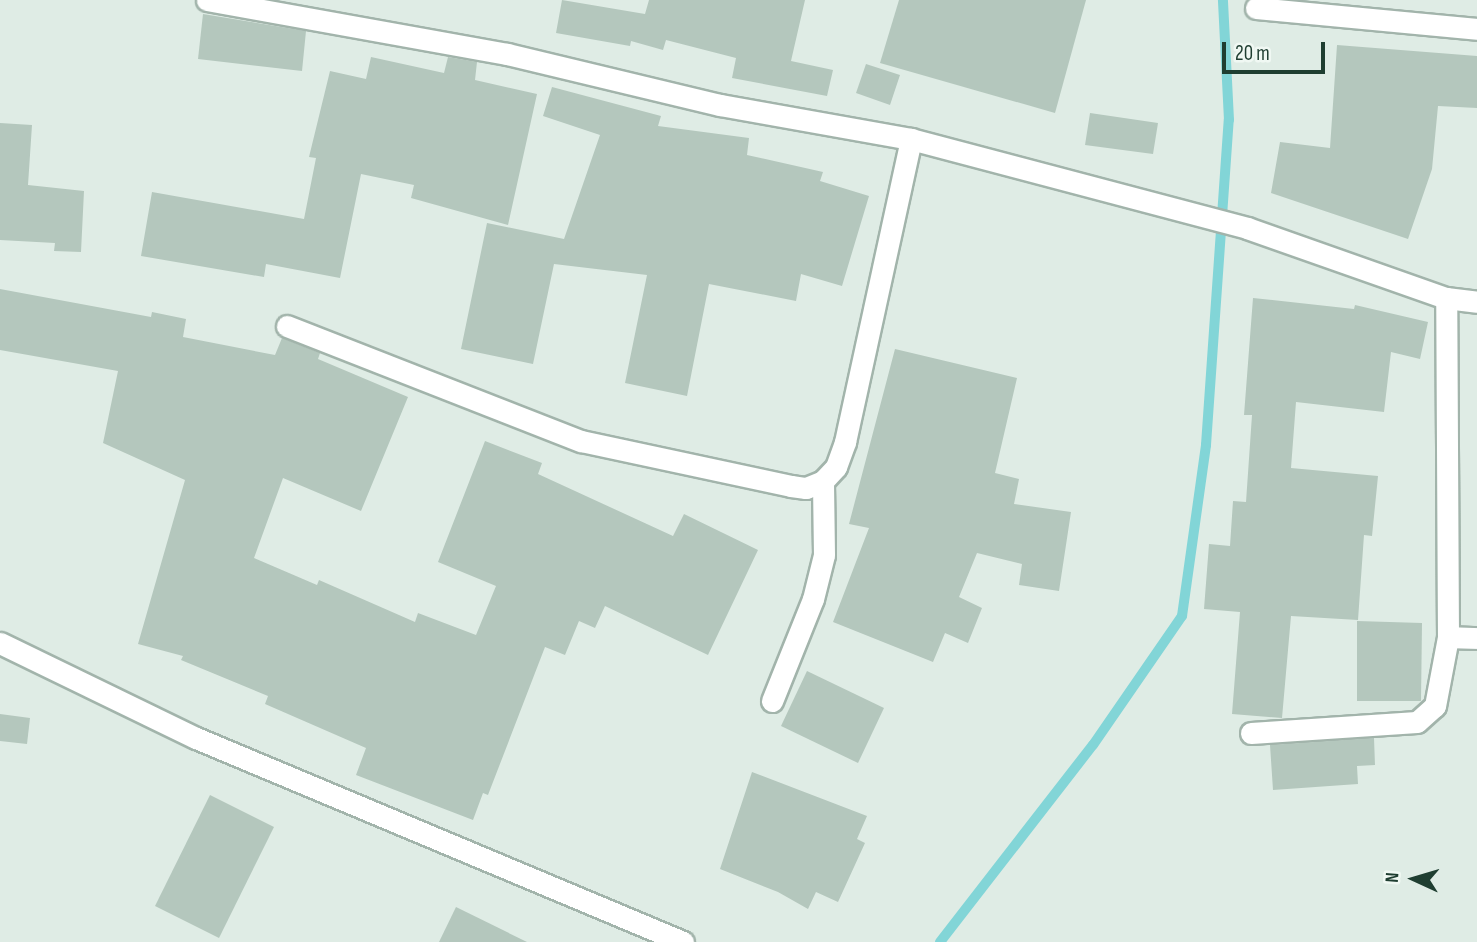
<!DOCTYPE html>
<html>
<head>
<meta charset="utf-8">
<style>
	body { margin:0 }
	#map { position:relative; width:1477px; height:942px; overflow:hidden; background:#dfece5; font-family:"Sofia Sans Condensed",sans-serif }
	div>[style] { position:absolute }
	.stream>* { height:10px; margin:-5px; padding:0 5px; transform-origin:5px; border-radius:5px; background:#82d5d7 }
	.building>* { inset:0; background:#b4c7bd }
	.roads { filter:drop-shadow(2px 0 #a2b4ab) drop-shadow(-2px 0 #a2b4ab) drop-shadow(0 2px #a2b4ab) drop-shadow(0 -2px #a2b4ab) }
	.street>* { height:21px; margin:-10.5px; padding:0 10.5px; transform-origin:10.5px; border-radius:10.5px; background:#fff }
	.secondary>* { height:21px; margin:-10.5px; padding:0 10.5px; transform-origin:10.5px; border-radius:10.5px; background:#fff }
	span { translate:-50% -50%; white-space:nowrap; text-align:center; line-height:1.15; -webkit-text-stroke:6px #f0f8f3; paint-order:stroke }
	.north { position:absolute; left:1379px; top:844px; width:70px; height:70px; -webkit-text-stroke:5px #f0f8f3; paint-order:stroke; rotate:274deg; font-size:19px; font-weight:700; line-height:28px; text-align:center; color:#1f3e31 }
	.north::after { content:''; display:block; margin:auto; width:24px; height:32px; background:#1f3e31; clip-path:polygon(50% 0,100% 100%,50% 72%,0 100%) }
	.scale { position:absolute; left:1222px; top:42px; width:103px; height:32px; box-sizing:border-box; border:4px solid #1f3e31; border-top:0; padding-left:9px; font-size:21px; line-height:24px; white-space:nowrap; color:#1f3e31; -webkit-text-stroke:5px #f0f8f3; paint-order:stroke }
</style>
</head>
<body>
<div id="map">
	<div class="stream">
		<div style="left:940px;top:942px;width:249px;rotate:-52.2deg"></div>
		<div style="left:1093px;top:745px;width:157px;rotate:-55.4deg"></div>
		<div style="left:1182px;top:616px;width:173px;rotate:-82deg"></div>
		<div style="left:1206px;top:445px;width:326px;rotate:-86deg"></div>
		<div style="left:1229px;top:120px;width:120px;rotate:-92.9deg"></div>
	</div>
	<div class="building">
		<div style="clip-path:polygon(562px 0,645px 14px,649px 0,805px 0,791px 61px,833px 70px,827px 96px,732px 78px,736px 58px,666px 40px,663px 50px,631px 41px,630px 46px,556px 33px)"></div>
		<div style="clip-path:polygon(899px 0,1086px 0,1055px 113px,880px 63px)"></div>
		<div style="clip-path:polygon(203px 14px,306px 31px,302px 71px,198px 59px)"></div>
		<div style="clip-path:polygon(1337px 45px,1477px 56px,1477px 108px,1438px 106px,1432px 169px,1408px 239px,1271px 193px,1280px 142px,1330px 148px)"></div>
		<div style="clip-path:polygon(371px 57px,444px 73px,448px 57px,477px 62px,475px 80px,537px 94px,508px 225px,411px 198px,414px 185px,361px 174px,340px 278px,266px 264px,264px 277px,141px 256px,152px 192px,304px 219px,316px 158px,309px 157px,330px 71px,366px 79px)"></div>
		<div style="clip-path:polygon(866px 64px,900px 75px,890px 105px,856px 93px)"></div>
		<div style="clip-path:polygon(552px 87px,661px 116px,658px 126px,749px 138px,747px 155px,823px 172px,820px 181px,869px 196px,842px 286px,801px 274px,796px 301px,709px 284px,687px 396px,625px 383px,647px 275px,554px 264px,533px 364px,461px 349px,487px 223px,564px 239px,600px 135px,543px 116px)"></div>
		<div style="clip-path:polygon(1090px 113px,1158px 123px,1153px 154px,1085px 145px)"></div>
		<div style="clip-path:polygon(0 123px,32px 125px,28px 185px,84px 191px,81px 252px,54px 251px,55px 243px,0 240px)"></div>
		<div style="clip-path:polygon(0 289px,151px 317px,152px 312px,186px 319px,183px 337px,275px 355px,282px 338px,320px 353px,318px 359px,408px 397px,361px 511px,283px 478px,254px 558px,317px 585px,319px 580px,415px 622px,418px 613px,476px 635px,496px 586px,438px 562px,485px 441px,542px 463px,538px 474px,673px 536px,684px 514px,758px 550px,708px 655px,605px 606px,595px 628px,579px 621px,565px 655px,545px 647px,488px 795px,483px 793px,473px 820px,356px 775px,366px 748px,265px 704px,268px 696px,181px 660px,183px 656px,138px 644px,185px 480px,103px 443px,118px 371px,0 350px)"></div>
		<div style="clip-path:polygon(1253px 298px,1354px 309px,1355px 305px,1428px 322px,1420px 359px,1391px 352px,1384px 412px,1296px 402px,1291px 468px,1378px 476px,1372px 536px,1364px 535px,1358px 620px,1291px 616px,1282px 718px,1232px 714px,1240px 612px,1204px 609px,1209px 544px,1230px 546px,1233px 501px,1246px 502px,1252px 415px,1244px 415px)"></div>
		<div style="clip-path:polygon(895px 349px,1017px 378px,995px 473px,1019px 479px,1014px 504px,1071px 512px,1059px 591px,1019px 585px,1022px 564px,977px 553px,959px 597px,982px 608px,968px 643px,945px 633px,933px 662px,833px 622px,869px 528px,849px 524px)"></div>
		<div style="clip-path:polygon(1357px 621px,1422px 623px,1421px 701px,1357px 701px)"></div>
		<div style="clip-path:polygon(807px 671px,884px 708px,858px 763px,781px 726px)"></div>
		<div style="clip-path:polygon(0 714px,30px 718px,27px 744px,0 741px)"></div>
		<div style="clip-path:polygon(1374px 738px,1375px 765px,1357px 766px,1358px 784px,1273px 790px,1270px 745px)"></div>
		<div style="clip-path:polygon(752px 772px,867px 816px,857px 839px,865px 843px,838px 902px,816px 892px,808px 909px,778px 892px,720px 869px)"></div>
		<div style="clip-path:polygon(210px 795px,274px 827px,219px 938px,155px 906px)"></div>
		<div style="clip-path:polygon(456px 907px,527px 942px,439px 942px)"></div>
	</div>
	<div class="roads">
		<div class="street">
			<div style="left:1256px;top:8px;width:222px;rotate:5.4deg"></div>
			<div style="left:287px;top:326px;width:316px;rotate:21.4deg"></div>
			<div style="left:581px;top:441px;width:215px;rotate:12.1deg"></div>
			<div style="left:791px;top:486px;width:15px;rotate:8deg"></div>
			<div style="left:806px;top:488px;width:18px;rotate:-22deg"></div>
			<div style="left:1448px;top:637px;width:29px;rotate:2deg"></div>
			<div style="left:0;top:643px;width:218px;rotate:25.9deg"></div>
			<div style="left:196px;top:738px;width:528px;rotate:22.73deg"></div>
			<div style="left:772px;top:701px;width:110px;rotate:-68.1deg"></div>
			<div style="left:813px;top:599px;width:45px;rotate:-76deg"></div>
			<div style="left:824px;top:555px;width:74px;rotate:-90.8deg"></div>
			<div style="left:823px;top:481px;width:19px;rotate:-47deg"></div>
			<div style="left:836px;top:467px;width:27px;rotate:-70deg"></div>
			<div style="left:845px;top:442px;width:310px;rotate:-77.7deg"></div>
			<div style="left:1251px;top:733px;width:166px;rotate:-3.8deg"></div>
			<div style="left:1417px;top:722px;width:24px;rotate:-42deg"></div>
			<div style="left:1435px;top:706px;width:70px;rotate:-79.3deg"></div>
			<div style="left:1448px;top:637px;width:339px;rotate:-90.3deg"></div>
		</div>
		<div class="secondary">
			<div style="left:207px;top:0;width:305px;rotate:10.2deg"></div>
			<div style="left:507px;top:54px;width:219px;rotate:13.5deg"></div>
			<div style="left:720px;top:105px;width:194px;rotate:10.1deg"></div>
			<div style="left:911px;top:139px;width:348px;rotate:14.8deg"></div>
			<div style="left:1247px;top:228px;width:211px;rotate:19.4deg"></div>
			<div style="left:1446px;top:298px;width:31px;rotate:7deg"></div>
		</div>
	</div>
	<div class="north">N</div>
	<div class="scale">20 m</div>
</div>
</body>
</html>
